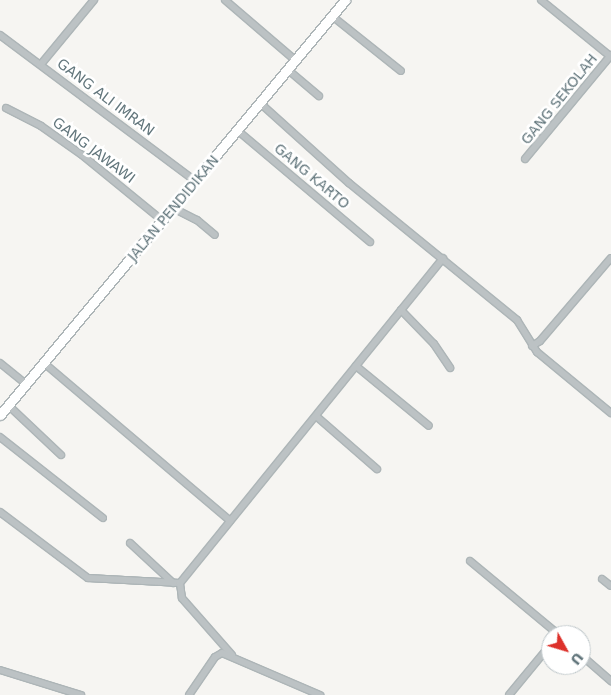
<!DOCTYPE html>
<html>
<head>
<meta charset="utf-8">
<style>
	body { margin:0 }
	#map { position:relative; width:611px; height:695px; overflow:hidden; background:#f6f5f2; font-family:"DejaVu Sans",sans-serif }
	div>[style] { position:absolute }
	.roads { filter:drop-shadow(1px 0 #adb5b7) drop-shadow(-1px 0 #adb5b7) drop-shadow(0 1px #adb5b7) drop-shadow(0 -1px #adb5b7) }
	.street>* { height:6px; margin:-3px; padding:0 3px; transform-origin:3px; border-radius:3px; background:#bcc2c4 }
	.secondary>* { height:9px; margin:-4.5px; padding:0 4.5px; transform-origin:4.5px; border-radius:4.5px; background:#fff }
	span { translate:-50% -50%; white-space:nowrap; text-align:center; line-height:1.15; -webkit-text-stroke:5px #fff; paint-order:stroke }
	.street-label { font-size:14px; color:#62767c }
	.north { position:absolute; left:541px; top:625px; width:50px; height:50px; box-sizing:border-box; background:#fff; border:1px solid #c0c8cb; border-radius:50%; rotate:129deg; font-size:14px; font-weight:700; line-height:20px; text-align:center; color:#62767c }
	.north::after { content:''; display:block; margin:auto; width:18px; height:22px; background:#dd312b; clip-path:polygon(50% 0,100% 100%,50% 72%,0 100%) }
</style>
</head>
<body>
<div id="map">
	<div class="roads">
		<div class="street">
			<div style="left:225px;top:0;width:92px;rotate:40.6deg"></div>
			<div style="left:541px;top:0;width:89px;rotate:39.1deg"></div>
			<div style="left:332px;top:16px;width:88px;rotate:38.6deg"></div>
			<div style="left:0;top:35px;width:244px;rotate:36.8deg"></div>
			<div style="left:42px;top:63px;width:82px;rotate:-50.5deg"></div>
			<div style="left:287px;top:69px;width:42px;rotate:40.2deg"></div>
			<div style="left:260px;top:103px;width:120px;rotate:42deg"></div>
			<div style="left:349px;top:183px;width:217px;rotate:39.2deg"></div>
			<div style="left:517px;top:320px;width:38px;rotate:58deg"></div>
			<div style="left:537px;top:352px;width:96px;rotate:39.5deg"></div>
			<div style="left:6px;top:108px;width:39px;rotate:27deg"></div>
			<div style="left:41px;top:126px;width:50px;rotate:35.3deg"></div>
			<div style="left:82px;top:155px;width:104px;rotate:39.2deg"></div>
			<div style="left:237px;top:130px;width:174px;rotate:40.1deg"></div>
			<div style="left:525px;top:159px;width:135px;rotate:-50.4deg"></div>
			<div style="left:173px;top:208px;width:27px;rotate:27deg"></div>
			<div style="left:197px;top:220px;width:23px;rotate:40deg"></div>
			<div style="left:401px;top:310px;width:47px;rotate:45.9deg"></div>
			<div style="left:434px;top:344px;width:29px;rotate:56deg"></div>
			<div style="left:532px;top:346px;width:9px;rotate:-32deg"></div>
			<div style="left:540px;top:341px;width:109px;rotate:-49.5deg"></div>
			<div style="left:0;top:363px;width:33px;rotate:39deg"></div>
			<div style="left:44px;top:363px;width:244px;rotate:40.3deg"></div>
			<div style="left:356px;top:366px;width:94px;rotate:39.4deg"></div>
			<div style="left:8px;top:405px;width:73px;rotate:43.3deg"></div>
			<div style="left:316px;top:416px;width:81px;rotate:41deg"></div>
			<div style="left:0;top:437px;width:131px;rotate:38.2deg"></div>
			<div style="left:0;top:512px;width:110px;rotate:36.9deg"></div>
			<div style="left:88px;top:578px;width:92px;rotate:3.1deg"></div>
			<div style="left:130px;top:543px;width:59px;rotate:42.9deg"></div>
			<div style="left:470px;top:561px;width:116px;rotate:39.7deg"></div>
			<div style="left:602px;top:579px;width:11px;rotate:38deg"></div>
			<div style="left:232px;top:655px;width:76px;rotate:-131.3deg"></div>
			<div style="left:182px;top:598px;width:15px;rotate:-98deg"></div>
			<div style="left:180px;top:583px;width:418px;rotate:-51deg"></div>
			<div style="left:581px;top:655px;width:40px;rotate:41deg"></div>
			<div style="left:0;top:670px;width:85px;rotate:17.2deg"></div>
			<div style="left:189px;top:695px;width:46px;rotate:-55.6deg"></div>
			<div style="left:215px;top:657px;width:8px;rotate:-30deg"></div>
			<div style="left:222px;top:653px;width:107px;rotate:23.2deg"></div>
			<div style="left:509px;top:695px;width:66px;rotate:-50.5deg"></div>
		</div>
		<div class="secondary">
			<div style="left:0;top:415px;width:540px;rotate:-50.26deg"></div>
		</div>
	</div>
	<div class="street-label">
		<span style="left:106px;top:97px;rotate:37deg">GANG ALI IMRAN</span>
		<span style="left:559px;top:99px;rotate:-51deg">GANG SEKOLAH</span>
		<span style="left:94px;top:150px;rotate:37deg">GANG JAWAWI</span>
		<span style="left:312px;top:176px;rotate:40deg">GANG KARTO</span>
		<span style="left:173px;top:208px;rotate:-50deg">JALAN PENDIDIKAN</span>
	</div>
	<div class="north">U</div>
</div>
</body>
</html>
